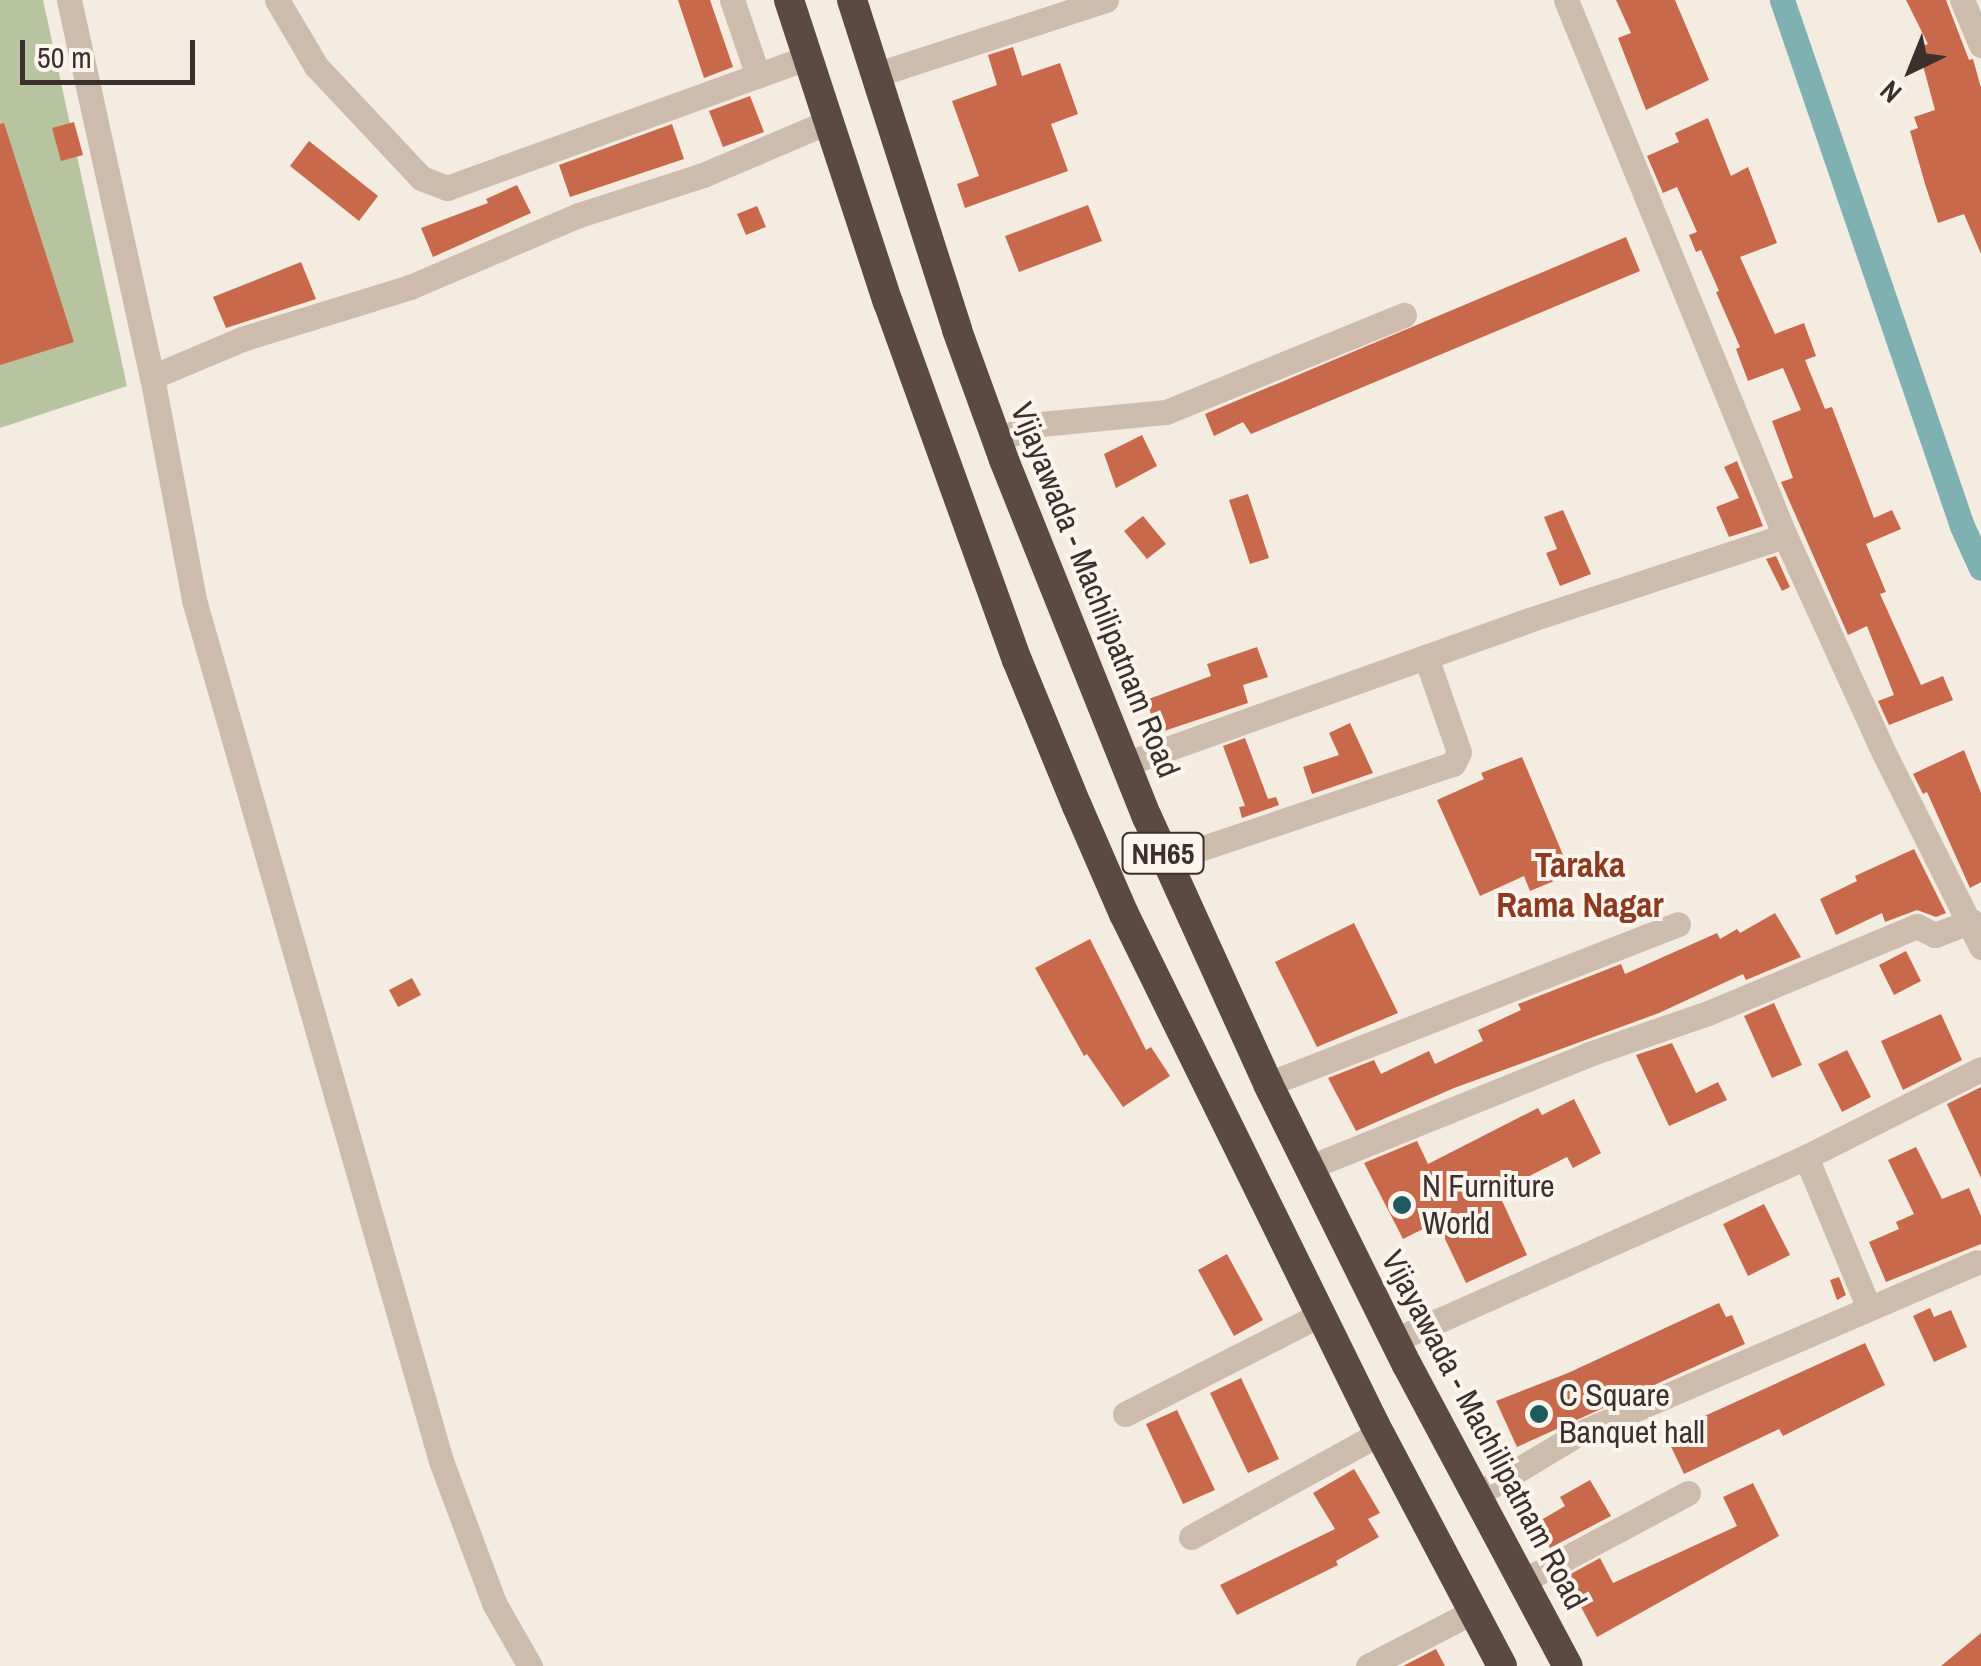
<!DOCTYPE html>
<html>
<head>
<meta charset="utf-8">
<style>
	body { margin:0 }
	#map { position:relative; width:1981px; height:1666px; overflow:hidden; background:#f4ebe1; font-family:"Archivo Narrow",sans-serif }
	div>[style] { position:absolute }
	.green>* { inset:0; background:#b8c4a0 }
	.canal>* { height:25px; margin:-12.5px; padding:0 12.5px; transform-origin:12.5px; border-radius:12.5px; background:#7fb0b2 }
	.building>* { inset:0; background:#c8694b }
	.minor>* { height:25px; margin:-12.5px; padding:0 12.5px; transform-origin:12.5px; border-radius:12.5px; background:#cdbbac }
	.highway>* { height:30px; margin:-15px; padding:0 15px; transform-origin:15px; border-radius:15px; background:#5c4a42 }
	.dots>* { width:28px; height:28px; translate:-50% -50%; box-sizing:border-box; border:5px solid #fbf5ee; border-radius:50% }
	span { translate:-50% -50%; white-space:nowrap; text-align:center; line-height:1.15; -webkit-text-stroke:8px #fbf5ee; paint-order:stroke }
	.shield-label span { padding:2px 8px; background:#fbf5ee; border:2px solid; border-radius:8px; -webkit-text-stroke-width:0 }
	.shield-label { font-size:30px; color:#3b302b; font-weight:700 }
	.street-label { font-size:32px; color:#3b302b }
	.poi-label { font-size:32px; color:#3b302b }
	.left { translate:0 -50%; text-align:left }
	.neighbourhood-label { font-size:35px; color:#8c3b22; font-weight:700 }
	.north { position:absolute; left:1861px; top:20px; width:100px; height:100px; -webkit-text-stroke:8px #fbf5ee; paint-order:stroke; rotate:223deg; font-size:28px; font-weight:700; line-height:40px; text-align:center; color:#3b302b }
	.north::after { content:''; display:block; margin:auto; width:35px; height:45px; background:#3b302b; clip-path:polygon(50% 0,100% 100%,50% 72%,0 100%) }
	.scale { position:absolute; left:20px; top:40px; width:175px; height:45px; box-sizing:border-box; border:5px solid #3b302b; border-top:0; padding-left:12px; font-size:30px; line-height:35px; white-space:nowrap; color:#3b302b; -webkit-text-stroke:8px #fbf5ee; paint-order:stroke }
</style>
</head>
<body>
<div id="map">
	<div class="green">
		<div style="clip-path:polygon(0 0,43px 0,127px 386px,0 428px)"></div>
	</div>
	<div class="canal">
		<div style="left:1782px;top:0;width:556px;rotate:71.11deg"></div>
		<div style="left:1962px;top:526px;width:46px;rotate:65.7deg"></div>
	</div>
	<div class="building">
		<div style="clip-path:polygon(678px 0,710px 0,733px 67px,704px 78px)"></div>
		<div style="clip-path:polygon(1616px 0,1675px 0,1709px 80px,1646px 110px,1618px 38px,1631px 33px)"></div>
		<div style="clip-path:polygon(1906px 0,1946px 0,1969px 60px,1973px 59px,1981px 88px,1981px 254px,1964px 214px,1938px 223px,1925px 184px,1910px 131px,1918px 128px,1914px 117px,1935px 110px,1918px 47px,1928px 44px)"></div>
		<div style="clip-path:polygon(1013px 47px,1022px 76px,1060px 63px,1078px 114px,1051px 124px,1068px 171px,965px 208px,957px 184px,979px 176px,952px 101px,997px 85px,988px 55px)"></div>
		<div style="clip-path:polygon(750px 96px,764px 132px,723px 147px,709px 111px)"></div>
		<div style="clip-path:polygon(1708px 118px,1731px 176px,1748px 167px,1777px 243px,1740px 257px,1775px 334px,1804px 323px,1816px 356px,1805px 360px,1825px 409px,1832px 407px,1874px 518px,1892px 510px,1901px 529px,1866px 544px,1886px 592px,1880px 594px,1921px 685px,1943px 676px,1953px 700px,1889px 725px,1878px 701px,1894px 695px,1867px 626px,1848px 635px,1781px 482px,1793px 478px,1772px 421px,1801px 410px,1783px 368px,1748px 381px,1736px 349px,1740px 347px,1716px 292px,1719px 291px,1701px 250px,1696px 252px,1689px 235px,1697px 232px,1677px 187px,1663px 193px,1647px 156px,1679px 142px,1675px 133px)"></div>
		<div style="clip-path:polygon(74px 122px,83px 155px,61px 161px,52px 128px)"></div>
		<div style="clip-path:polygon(4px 123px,74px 342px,0 365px,0 124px)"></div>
		<div style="clip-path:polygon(672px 124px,684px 159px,570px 197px,559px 165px)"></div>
		<div style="clip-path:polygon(309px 141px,378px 196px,359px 221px,290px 166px)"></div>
		<div style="clip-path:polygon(517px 185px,531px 213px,433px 257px,421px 228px,488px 203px,486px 199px)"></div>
		<div style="clip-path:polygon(1088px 205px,1102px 241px,1019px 272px,1005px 236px)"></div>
		<div style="clip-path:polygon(757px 206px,766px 227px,746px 235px,737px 214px)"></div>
		<div style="clip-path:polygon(1626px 237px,1640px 271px,1251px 434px,1243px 422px,1214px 436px,1205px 414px)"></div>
		<div style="clip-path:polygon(301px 262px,316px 299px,226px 328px,213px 297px)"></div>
		<div style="clip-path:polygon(1142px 435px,1157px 466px,1116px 488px,1104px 454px)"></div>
		<div style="clip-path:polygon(1737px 461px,1763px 526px,1729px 537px,1716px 507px,1739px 498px,1724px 467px)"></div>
		<div style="clip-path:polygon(1248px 494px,1269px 558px,1250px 564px,1229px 500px)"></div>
		<div style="clip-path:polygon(1563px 510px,1591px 574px,1560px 586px,1546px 553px,1557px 549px,1544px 517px)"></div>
		<div style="clip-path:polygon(1143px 516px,1166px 544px,1147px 559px,1124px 531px)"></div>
		<div style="clip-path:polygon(1776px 556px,1790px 587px,1782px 591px,1766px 559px)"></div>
		<div style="clip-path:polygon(1257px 647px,1268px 677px,1243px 685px,1248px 703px,1158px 733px,1146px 700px,1211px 676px,1207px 664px)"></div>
		<div style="clip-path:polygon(1350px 723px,1373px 773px,1312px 794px,1303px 767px,1339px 755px,1329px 733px)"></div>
		<div style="clip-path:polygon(1245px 738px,1268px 799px,1276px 797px,1279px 805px,1242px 818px,1239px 807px,1245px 806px,1223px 746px)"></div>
		<div style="clip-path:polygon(1964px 750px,1981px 793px,1981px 882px,1970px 888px,1927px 792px,1923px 794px,1913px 774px)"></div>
		<div style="clip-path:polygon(1522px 757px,1571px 874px,1530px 891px,1524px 876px,1480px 896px,1437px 800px,1484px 779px,1481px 773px)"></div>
		<div style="clip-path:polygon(1914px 849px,1946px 913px,1936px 917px,1917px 910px,1885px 922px,1882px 913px,1836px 935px,1820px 899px,1857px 881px,1855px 876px)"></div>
		<div style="clip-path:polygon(1775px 913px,1801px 957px,1746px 980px,1743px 974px,1659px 1013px,1454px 1088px,1356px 1131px,1328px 1078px,1374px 1060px,1381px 1074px,1429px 1051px,1435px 1064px,1483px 1041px,1478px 1030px,1521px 1010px,1518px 1004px,1621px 964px,1625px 974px,1717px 933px,1720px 939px,1737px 929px,1740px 933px)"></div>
		<div style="clip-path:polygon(1354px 923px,1398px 1013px,1317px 1047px,1275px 962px)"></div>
		<div style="clip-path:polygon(1090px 939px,1146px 1050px,1151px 1047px,1170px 1076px,1123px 1107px,1087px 1054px,1084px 1056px,1035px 968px)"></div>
		<div style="clip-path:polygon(1906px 951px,1921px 981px,1894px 995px,1879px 965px)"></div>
		<div style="clip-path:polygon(412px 978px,421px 995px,398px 1007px,389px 990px)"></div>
		<div style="clip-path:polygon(1774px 1003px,1802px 1065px,1772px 1078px,1744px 1016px)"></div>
		<div style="clip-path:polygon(1941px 1014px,1962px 1060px,1903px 1090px,1881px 1041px)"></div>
		<div style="clip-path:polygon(1672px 1043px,1696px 1093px,1718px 1082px,1727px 1100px,1669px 1126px,1636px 1055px)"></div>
		<div style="clip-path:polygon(1847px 1050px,1871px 1097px,1842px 1112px,1818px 1064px)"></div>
		<div style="clip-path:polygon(1981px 1087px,1981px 1178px,1947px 1104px)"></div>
		<div style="clip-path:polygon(1574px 1099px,1601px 1153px,1573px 1168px,1567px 1157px,1498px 1192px,1527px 1255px,1466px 1283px,1437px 1222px,1403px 1239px,1364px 1163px,1417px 1141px,1428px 1164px,1538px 1108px,1542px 1115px)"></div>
		<div style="clip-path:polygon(1916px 1147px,1942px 1199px,1969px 1188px,1981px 1216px,1981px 1244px,1886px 1282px,1869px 1242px,1899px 1229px,1896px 1222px,1914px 1214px,1888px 1160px)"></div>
		<div style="clip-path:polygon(1764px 1204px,1790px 1255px,1748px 1276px,1723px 1224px)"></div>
		<div style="clip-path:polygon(1227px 1254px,1263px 1320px,1234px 1336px,1198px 1270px)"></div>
		<div style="clip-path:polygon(1839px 1277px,1846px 1295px,1837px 1300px,1830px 1280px)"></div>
		<div style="clip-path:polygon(1719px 1303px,1726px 1317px,1732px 1315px,1745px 1344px,1517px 1447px,1496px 1401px,1568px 1373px)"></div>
		<div style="clip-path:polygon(1930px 1308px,1934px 1317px,1951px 1310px,1967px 1347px,1934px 1362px,1913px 1316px)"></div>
		<div style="clip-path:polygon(1865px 1343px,1885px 1385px,1783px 1436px,1779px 1429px,1684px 1474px,1665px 1434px)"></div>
		<div style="clip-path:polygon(1241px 1378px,1279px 1459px,1248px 1473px,1210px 1393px)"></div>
		<div style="clip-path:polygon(1177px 1410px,1215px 1490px,1183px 1504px,1146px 1424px)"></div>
		<div style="clip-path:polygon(1354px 1469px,1380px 1513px,1368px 1519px,1379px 1537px,1336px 1561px,1338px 1565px,1237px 1615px,1220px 1585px,1335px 1529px,1313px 1493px)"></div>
		<div style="clip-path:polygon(1590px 1480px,1611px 1516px,1550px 1548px,1536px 1523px,1565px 1506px,1560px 1497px)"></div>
		<div style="clip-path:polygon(1753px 1483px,1779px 1536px,1597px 1637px,1565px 1577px,1600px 1558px,1613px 1583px,1737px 1526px,1723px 1497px)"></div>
		<div style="clip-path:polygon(1981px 1633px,1981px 1666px,1941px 1666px)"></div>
		<div style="clip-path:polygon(1436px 1649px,1445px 1666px,1403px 1666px)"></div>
	</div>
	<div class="minor">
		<div style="left:69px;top:0;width:386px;rotate:77.6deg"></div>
		<div style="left:152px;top:377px;width:227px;rotate:79.3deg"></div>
		<div style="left:194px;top:600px;width:896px;rotate:73.99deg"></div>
		<div style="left:441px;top:1461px;width:152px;rotate:69.5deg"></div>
		<div style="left:494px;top:1603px;width:73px;rotate:60.3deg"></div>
		<div style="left:277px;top:0;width:77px;rotate:59.4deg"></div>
		<div style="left:316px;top:66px;width:154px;rotate:46.8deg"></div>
		<div style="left:421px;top:178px;width:28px;rotate:21deg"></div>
		<div style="left:447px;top:188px;width:383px;rotate:-19.9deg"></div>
		<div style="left:732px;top:0;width:80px;rotate:71.1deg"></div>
		<div style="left:1566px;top:0;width:579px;rotate:67.78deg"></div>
		<div style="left:1785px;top:536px;width:241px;rotate:65.5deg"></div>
		<div style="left:1885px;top:755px;width:215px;rotate:63.4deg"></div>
		<div style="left:1962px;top:0;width:49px;rotate:67.1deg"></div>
		<div style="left:875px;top:75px;width:243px;rotate:-18deg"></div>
		<div style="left:152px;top:377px;width:98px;rotate:-22.9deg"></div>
		<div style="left:242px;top:339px;width:176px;rotate:-17.2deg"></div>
		<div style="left:410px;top:287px;width:184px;rotate:-23.1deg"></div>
		<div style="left:579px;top:215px;width:130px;rotate:-17.9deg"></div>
		<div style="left:703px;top:175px;width:136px;rotate:-23deg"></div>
		<div style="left:997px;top:439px;width:46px;rotate:-18.8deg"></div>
		<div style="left:1041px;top:424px;width:126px;rotate:-5.5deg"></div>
		<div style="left:1166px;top:412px;width:257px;rotate:-22.2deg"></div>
		<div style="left:1125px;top:764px;width:429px;rotate:-19.6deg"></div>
		<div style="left:1529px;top:620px;width:269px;rotate:-18.2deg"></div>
		<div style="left:1167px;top:860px;width:302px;rotate:-18.6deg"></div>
		<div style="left:1453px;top:764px;width:13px;rotate:-63deg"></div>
		<div style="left:1459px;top:752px;width:101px;rotate:-109.2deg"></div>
		<div style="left:1268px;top:1084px;width:440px;rotate:-21.3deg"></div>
		<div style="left:1806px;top:1157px;width:164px;rotate:67.4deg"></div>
		<div style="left:1310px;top:1167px;width:301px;rotate:-22deg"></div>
		<div style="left:1589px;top:1054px;width:126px;rotate:-19deg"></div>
		<div style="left:1708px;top:1013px;width:226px;rotate:-22.6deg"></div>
		<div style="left:1917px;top:926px;width:20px;rotate:27deg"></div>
		<div style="left:1935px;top:935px;width:39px;rotate:-21deg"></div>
		<div style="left:1395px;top:1340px;width:450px;rotate:-24deg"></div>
		<div style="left:1806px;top:1157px;width:196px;rotate:-26.7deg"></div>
		<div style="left:1125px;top:1414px;width:220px;rotate:-27deg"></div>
		<div style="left:1476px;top:1495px;width:119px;rotate:-30.9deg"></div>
		<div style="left:1578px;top:1434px;width:434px;rotate:-23.3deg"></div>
		<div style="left:1191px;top:1537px;width:216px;rotate:-28.8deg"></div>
		<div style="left:1523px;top:1581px;width:187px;rotate:-28.1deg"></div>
		<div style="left:1368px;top:1666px;width:119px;rotate:-27.4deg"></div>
	</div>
	<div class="highway">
		<div style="left:789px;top:0;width:318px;rotate:71.9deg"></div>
		<div style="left:888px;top:302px;width:381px;rotate:70.2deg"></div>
		<div style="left:1017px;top:660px;width:158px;rotate:67.7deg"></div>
		<div style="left:1077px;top:806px;width:118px;rotate:66.5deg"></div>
		<div style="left:1124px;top:914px;width:569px;rotate:63.84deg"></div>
		<div style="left:1375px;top:1425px;width:272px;rotate:62.2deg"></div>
		<div style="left:852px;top:0;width:346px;rotate:72.3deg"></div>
		<div style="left:957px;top:330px;width:138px;rotate:70.1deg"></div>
		<div style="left:1004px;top:460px;width:385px;rotate:68.2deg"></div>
		<div style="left:1147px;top:817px;width:293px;rotate:65.6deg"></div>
		<div style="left:1268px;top:1084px;width:313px;rotate:63.7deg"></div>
		<div style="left:1407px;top:1365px;width:341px;rotate:61.9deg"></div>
	</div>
	<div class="dots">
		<div style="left:1402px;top:1205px;background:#1f5a5e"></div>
		<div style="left:1539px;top:1414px;background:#1f5a5e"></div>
	</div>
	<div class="shield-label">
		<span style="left:1163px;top:853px">NH65</span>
	</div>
	<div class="street-label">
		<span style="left:1095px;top:590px;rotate:68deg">Vijayawada - Machilipatnam Road</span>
		<span style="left:1484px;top:1430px;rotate:62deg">Vijayawada - Machilipatnam Road</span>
	</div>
	<div class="poi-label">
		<span class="left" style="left:1422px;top:1205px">N Furniture<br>World</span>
		<span class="left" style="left:1559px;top:1414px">C Square<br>Banquet hall</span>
	</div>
	<div class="neighbourhood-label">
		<span style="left:1580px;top:885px">Taraka<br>Rama Nagar</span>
	</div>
	<div class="north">N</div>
	<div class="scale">50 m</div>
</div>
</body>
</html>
